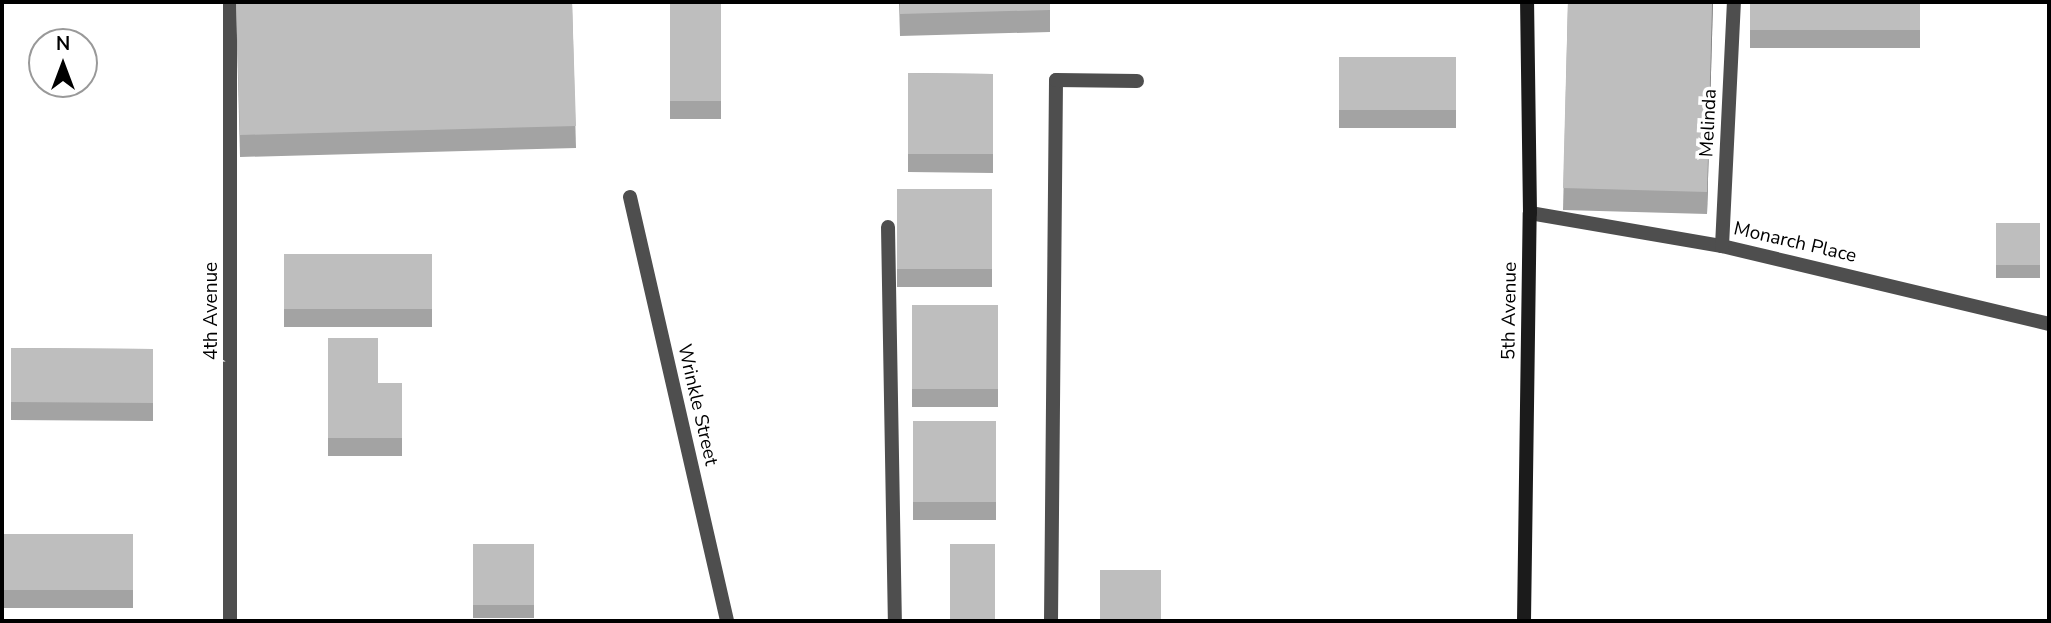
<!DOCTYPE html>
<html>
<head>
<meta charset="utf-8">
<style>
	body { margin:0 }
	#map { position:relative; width:2051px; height:623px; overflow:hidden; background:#fff; font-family:"Nunito Sans",sans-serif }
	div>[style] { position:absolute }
	.lane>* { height:14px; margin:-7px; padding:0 7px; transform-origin:7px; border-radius:7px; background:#4e4e4e }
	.street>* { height:14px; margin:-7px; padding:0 7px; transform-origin:7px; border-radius:7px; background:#4e4e4e }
	.secondary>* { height:14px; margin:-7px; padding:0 7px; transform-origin:7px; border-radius:7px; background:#1b1b1b }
	.wall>* { inset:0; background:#a3a3a3 }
	.shaded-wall>* { inset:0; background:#858585 }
	.building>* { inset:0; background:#bebebe }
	span { translate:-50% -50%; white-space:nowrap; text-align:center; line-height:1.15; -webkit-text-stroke:7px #fff; paint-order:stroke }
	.street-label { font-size:19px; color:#000 }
	.frame { position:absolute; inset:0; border:4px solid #000; pointer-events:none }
	.north { position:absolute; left:28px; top:28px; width:70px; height:70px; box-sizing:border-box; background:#fff; border:2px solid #999; border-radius:50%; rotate:0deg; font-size:19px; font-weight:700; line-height:28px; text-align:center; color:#000 }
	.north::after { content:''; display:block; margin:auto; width:24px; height:32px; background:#000; clip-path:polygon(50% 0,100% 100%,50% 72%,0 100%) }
</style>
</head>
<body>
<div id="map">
	<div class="lane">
		<div style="left:888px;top:227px;width:394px;rotate:89deg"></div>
		<div style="left:1051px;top:621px;width:541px;rotate:-89.47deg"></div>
		<div style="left:1056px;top:80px;width:81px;rotate:0.7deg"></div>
	</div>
	<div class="street">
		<div style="left:230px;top:2px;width:619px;rotate:90deg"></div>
		<div style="left:630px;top:197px;width:435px;rotate:77.1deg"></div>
		<div style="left:1530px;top:213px;width:195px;rotate:9.8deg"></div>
		<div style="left:1722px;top:246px;width:336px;rotate:13.4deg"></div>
		<div style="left:1722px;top:246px;width:244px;rotate:-87.2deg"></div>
	</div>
	<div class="secondary">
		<div style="left:1524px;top:621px;width:408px;rotate:-89.2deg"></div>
		<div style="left:1530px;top:213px;width:211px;rotate:-90.8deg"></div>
	</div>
	<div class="wall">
		<div style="clip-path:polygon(236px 2px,572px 2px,576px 148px,240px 157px)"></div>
		<div style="clip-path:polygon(670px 2px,721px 2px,721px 119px,670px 119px)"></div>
		<div style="clip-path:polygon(899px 2px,1050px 10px,1050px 32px,900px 36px)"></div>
		<div style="clip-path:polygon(1568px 2px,1713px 2px,1707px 214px,1563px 210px)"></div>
		<div style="clip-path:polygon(1750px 2px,1920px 2px,1920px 48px,1750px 48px)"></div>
		<div style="clip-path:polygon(1339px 57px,1456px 57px,1456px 128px,1339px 128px)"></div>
		<div style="clip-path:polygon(908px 73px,993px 74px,993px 173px,908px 172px)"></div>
		<div style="clip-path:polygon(897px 189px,992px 189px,992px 287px,897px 287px)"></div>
		<div style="clip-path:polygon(1996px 223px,2040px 223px,2040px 278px,1996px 278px)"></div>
		<div style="clip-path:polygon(284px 254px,432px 254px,432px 327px,284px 327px)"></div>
		<div style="clip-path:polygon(912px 305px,998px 305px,998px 407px,912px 407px)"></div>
		<div style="clip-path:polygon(328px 338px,378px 383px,402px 383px,402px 456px,328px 456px)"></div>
		<div style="clip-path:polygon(11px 348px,153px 349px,153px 421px,11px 420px)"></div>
		<div style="clip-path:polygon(913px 421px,996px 421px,996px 520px,913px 520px)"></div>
		<div style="clip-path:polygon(2px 534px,133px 534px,133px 608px,2px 608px)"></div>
		<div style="clip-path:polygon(473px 544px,534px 544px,534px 618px,473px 618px)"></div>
	</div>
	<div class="shaded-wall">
		<div style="clip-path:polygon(1712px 2px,1713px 2px,1707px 214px,1707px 192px)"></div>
	</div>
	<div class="building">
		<div style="clip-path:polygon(236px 2px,572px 2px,576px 126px,240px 135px)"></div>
		<div style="clip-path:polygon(670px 2px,721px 2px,721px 101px,670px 101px)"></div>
		<div style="clip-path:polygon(900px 2px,1050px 2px,1050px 10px,900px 14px)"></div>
		<div style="clip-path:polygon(1568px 2px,1712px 2px,1707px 192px,1563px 188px)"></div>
		<div style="clip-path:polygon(1750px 2px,1920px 2px,1920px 30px,1750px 30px)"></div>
		<div style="clip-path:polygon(1339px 57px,1456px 57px,1456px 110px,1339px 110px)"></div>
		<div style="clip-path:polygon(908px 73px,993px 74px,993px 154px,908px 154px)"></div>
		<div style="clip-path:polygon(897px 189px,992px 189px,992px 269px,897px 269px)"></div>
		<div style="clip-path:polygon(1996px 223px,2040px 223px,2040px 265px,1996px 265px)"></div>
		<div style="clip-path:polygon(284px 254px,432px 254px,432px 309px,284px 309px)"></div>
		<div style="clip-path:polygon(912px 305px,998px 305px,998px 389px,912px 389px)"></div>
		<div style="clip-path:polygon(328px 338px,378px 338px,378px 383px,402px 383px,402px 438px,328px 438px)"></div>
		<div style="clip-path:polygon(11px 348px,153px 349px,153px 403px,11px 402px)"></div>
		<div style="clip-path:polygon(913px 421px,996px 421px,996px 502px,913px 502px)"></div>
		<div style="clip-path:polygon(2px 534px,133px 534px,133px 590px,2px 590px)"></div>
		<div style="clip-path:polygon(473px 544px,534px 544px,534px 605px,473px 605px)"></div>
		<div style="clip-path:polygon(950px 544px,995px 544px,995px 621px,950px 621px)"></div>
		<div style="clip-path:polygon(1100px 570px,1161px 570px,1161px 621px,1100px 621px)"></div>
	</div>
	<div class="street-label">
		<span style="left:1709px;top:123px;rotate:-87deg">Melinda</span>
		<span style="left:1795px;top:243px;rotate:13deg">Monarch Place</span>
		<span style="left:212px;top:311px;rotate:-90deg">4th Avenue</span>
		<span style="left:1510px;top:311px;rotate:-89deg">5th Avenue</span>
		<span style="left:697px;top:405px;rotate:77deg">Wrinkle Street</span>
	</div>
	<div class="frame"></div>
	<div class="north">N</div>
</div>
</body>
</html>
